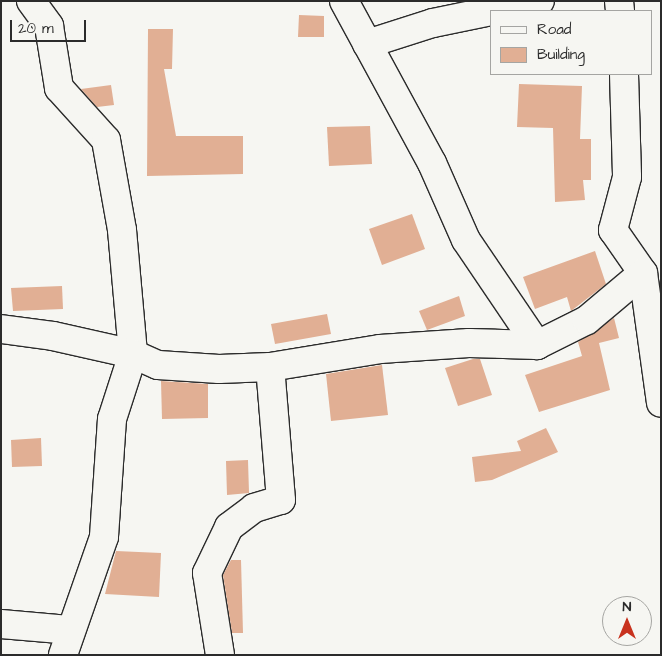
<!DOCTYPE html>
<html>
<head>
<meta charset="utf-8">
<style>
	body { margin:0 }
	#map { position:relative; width:662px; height:656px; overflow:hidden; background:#f6f6f2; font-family:"Architects Daughter",sans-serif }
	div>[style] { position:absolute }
	.building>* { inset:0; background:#e1af94 }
	.roads { filter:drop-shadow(1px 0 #2b2b2b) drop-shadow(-1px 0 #2b2b2b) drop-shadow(0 1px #2b2b2b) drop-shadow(0 -1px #2b2b2b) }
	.minor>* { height:28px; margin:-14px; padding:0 14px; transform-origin:14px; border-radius:14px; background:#f6f6f2 }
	span { translate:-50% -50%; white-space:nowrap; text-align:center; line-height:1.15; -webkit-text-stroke:4px #f6f6f2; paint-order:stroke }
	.frame { position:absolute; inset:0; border:2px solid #2b2b2b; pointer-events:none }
	.legend { position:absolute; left:490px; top:10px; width:162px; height:65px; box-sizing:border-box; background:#f6f6f2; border:1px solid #a5a5a2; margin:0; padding:6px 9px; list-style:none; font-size:15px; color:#2b2b2b }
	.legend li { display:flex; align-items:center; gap:10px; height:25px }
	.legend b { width:25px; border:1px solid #a5a5a2 }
	.north { position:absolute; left:602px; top:596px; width:50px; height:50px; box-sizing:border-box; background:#f6f6f2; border:1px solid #a5a5a2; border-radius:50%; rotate:0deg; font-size:14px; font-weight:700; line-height:20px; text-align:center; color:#2b2b2b }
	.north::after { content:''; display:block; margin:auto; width:18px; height:22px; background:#c8321e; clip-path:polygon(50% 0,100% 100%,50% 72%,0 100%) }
	.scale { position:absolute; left:10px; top:20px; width:76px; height:22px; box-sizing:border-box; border:2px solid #2b2b2b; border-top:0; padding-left:6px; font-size:15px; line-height:18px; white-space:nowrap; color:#2b2b2b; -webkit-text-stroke:4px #f6f6f2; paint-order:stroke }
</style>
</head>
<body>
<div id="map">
	<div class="building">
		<div style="clip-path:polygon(299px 15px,324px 16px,324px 37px,298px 37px)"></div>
		<div style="clip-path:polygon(148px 29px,173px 29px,172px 69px,164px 69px,176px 136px,243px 136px,243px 174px,147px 176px)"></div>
		<div style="clip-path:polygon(519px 84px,582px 86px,580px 139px,591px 139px,591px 180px,583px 180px,585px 200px,555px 202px,553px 128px,517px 127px)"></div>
		<div style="clip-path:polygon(111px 85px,114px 105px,97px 107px,81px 89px)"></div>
		<div style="clip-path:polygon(370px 126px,372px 164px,329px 166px,327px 127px)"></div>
		<div style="clip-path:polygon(412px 214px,425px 249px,382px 265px,369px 229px)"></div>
		<div style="clip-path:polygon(595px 251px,606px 284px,571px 311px,567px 297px,535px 309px,523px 277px)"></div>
		<div style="clip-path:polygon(62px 286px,63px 309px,13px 311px,11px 288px)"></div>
		<div style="clip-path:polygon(459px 296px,465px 316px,427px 330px,419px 311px)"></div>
		<div style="clip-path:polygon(327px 314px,331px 334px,275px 344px,271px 324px)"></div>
		<div style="clip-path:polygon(614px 318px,619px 338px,599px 343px,610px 390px,539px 412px,525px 375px,582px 356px,578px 342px)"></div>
		<div style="clip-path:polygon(473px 359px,480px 359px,492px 395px,458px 406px,445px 368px)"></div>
		<div style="clip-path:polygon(382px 365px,388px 415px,331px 421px,326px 374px)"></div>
		<div style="clip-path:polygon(161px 381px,208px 384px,208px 418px,162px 419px)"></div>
		<div style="clip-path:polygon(546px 428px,558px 452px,492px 480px,475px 482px,472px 457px,521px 451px,517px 441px)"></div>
		<div style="clip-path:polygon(41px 438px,42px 466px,12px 467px,11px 440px)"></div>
		<div style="clip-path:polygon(248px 460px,249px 493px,227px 495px,226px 461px)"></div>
		<div style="clip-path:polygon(116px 551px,161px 553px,159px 597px,105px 594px)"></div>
		<div style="clip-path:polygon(231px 560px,241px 560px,243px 633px,232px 633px,223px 575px)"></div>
	</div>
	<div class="roads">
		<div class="minor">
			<div style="left:31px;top:1px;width:31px;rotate:54deg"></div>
			<div style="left:49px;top:26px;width:63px;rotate:80.8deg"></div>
			<div style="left:59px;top:88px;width:70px;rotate:47.9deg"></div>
			<div style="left:106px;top:140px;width:91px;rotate:79.9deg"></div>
			<div style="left:122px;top:230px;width:124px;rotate:84.9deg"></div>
			<div style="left:133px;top:354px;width:68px;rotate:107.9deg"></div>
			<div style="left:112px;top:419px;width:118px;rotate:93.9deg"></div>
			<div style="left:104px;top:537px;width:125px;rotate:109.2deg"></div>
			<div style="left:344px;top:1px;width:184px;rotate:61.5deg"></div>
			<div style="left:432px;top:163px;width:84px;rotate:66.2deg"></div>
			<div style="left:466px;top:240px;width:127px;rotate:55.9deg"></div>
			<div style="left:619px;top:1px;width:10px;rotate:84deg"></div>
			<div style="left:367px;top:44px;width:69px;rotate:-17.7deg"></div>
			<div style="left:433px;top:23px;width:109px;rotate:-11.6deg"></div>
			<div style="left:624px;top:74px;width:103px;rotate:88.3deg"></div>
			<div style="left:627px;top:177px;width:55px;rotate:104.8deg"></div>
			<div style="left:613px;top:230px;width:52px;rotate:55.1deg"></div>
			<div style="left:643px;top:273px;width:131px;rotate:82.1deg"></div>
			<div style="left:1px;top:329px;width:52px;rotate:7.7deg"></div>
			<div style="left:53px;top:336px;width:82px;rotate:12.7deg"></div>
			<div style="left:133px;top:354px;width:27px;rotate:24deg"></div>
			<div style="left:158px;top:365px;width:61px;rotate:3.8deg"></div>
			<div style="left:219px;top:369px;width:51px;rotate:-2.2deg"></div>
			<div style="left:270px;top:367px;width:111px;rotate:-9.3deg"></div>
			<div style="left:380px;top:349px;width:89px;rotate:-3.9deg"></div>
			<div style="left:469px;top:343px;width:68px;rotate:1.7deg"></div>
			<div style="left:537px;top:345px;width:56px;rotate:-26.6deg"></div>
			<div style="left:587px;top:320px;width:73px;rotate:-40deg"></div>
			<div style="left:1px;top:624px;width:68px;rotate:5deg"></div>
			<div style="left:220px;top:655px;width:83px;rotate:-99deg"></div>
			<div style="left:207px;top:573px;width:51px;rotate:-64.4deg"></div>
			<div style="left:229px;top:527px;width:31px;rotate:-37deg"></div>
			<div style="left:254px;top:508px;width:28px;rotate:-17deg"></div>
			<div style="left:281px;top:500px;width:133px;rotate:-94.7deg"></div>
		</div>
	</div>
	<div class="frame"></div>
	<ul class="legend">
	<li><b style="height:6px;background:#f6f6f2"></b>Road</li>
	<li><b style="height:14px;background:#e1af94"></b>Building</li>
	</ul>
	<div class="north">N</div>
	<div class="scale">20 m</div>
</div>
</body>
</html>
